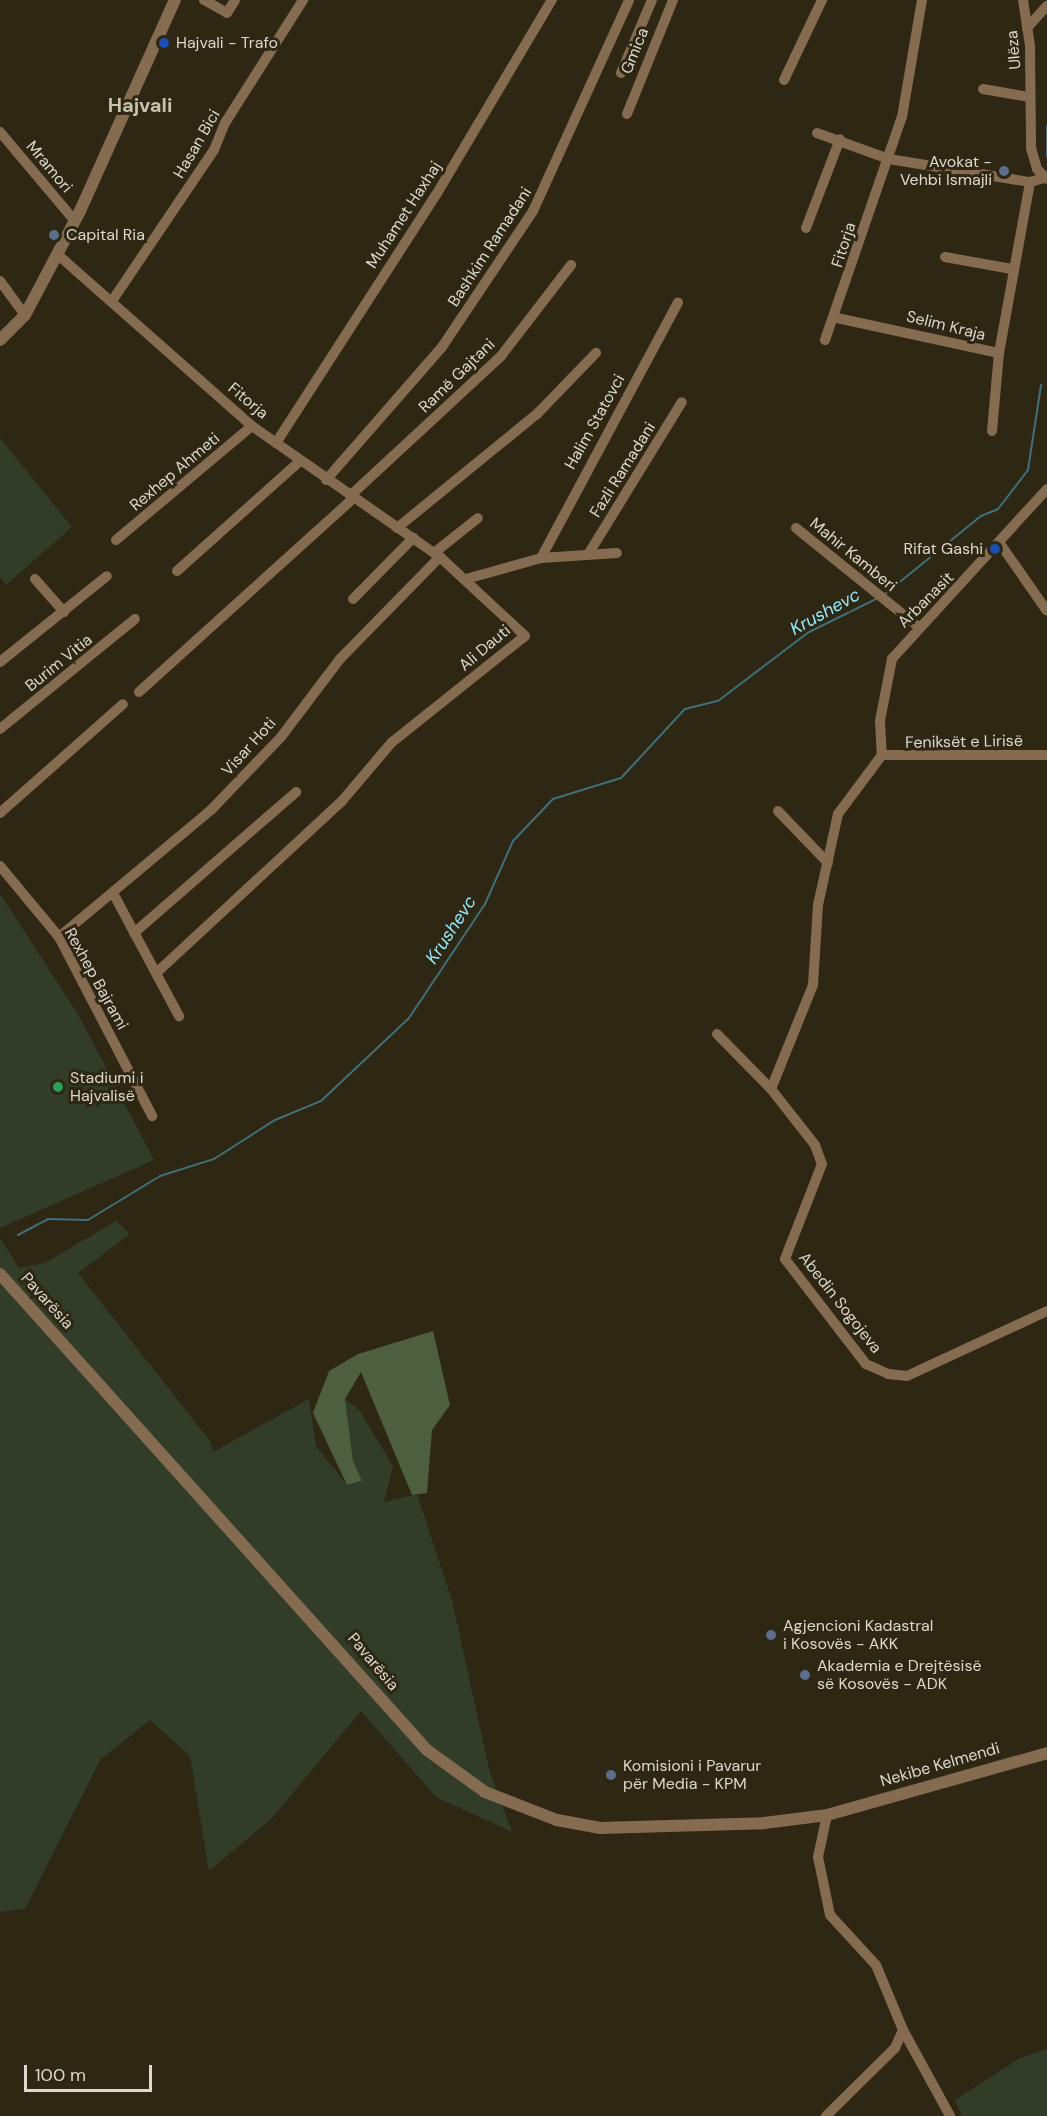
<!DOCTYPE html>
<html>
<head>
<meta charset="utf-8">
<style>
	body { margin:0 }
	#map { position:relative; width:1047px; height:2116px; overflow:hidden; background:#2d2714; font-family:"DM Sans",sans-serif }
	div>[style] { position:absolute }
	.green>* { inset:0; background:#313c29 }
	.forest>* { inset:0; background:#4d5f3e }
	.stream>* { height:2px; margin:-1px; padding:0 1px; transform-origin:1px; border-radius:1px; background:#3f707b }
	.minor>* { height:10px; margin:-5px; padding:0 5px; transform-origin:5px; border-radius:5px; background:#856b50 }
	.tertiary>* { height:12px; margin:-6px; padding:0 6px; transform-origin:6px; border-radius:6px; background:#856b50 }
	.dots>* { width:16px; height:16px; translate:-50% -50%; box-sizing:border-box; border:3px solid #2d2714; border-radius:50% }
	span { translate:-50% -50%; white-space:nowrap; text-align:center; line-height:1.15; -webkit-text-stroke:6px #2d2714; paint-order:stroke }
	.poi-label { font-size:16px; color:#ddd9cd }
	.left { translate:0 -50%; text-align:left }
	.right { translate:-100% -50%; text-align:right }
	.street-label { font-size:16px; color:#ddd9cd }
	.water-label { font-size:18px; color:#94e8fb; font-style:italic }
	.quarter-label { font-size:20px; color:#c9c2aa; font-weight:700 }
	.scale { position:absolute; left:24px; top:2065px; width:128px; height:27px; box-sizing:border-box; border:3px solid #ddd9cd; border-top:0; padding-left:8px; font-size:18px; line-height:21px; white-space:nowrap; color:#ddd9cd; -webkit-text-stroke:4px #2d2714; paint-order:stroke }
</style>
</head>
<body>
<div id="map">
	<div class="green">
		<div style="clip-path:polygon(0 438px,72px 527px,6px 585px,0 577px)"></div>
		<div style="clip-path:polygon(0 894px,78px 1014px,154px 1160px,0 1228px)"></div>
		<div style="clip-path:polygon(116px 1221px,130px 1234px,78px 1273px,210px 1441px,213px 1452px,309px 1399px,316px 1446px,347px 1485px,361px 1482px,353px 1461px,345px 1399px,360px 1411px,393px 1466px,384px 1502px,417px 1494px,452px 1600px,490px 1773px,512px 1832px,436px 1797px,361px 1711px,272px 1818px,209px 1871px,190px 1756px,150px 1720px,100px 1760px,25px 1909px,0 1912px,0 1238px,19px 1268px,45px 1263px)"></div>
		<div style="clip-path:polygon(1047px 2049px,1047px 2116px,962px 2116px,955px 2100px,1020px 2058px)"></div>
	</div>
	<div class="forest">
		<div style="clip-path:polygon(433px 1331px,450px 1405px,432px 1430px,427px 1493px,412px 1495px,361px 1372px,345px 1399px,353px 1461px,362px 1481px,347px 1485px,313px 1413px,329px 1371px,358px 1354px)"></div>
	</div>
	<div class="stream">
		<div style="left:1047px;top:126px;width:31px;rotate:90deg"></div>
		<div style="left:885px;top:594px;width:124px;rotate:-39.1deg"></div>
		<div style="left:981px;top:516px;width:18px;rotate:-22deg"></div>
		<div style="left:998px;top:509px;width:49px;rotate:-52.4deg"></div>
		<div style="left:1028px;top:470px;width:86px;rotate:-81.3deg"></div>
		<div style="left:18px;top:1235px;width:34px;rotate:-28deg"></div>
		<div style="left:48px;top:1219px;width:40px;rotate:1.4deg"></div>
		<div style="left:88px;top:1220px;width:84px;rotate:-31.4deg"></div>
		<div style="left:160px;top:1176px;width:57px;rotate:-17.5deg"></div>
		<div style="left:214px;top:1159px;width:72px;rotate:-32.6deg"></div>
		<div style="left:275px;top:1120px;width:50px;rotate:-22.4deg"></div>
		<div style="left:321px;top:1101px;width:121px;rotate:-43.3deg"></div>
		<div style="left:409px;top:1018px;width:137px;rotate:-56.3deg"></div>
		<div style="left:485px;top:904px;width:69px;rotate:-66deg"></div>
		<div style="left:513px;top:841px;width:58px;rotate:-46.4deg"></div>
		<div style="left:553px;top:799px;width:71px;rotate:-17.2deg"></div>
		<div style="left:621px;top:778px;width:94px;rotate:-47.2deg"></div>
		<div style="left:685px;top:709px;width:34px;rotate:-14deg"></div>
		<div style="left:718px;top:701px;width:114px;rotate:-37.2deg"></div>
		<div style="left:809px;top:632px;width:75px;rotate:-26.2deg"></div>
	</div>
	<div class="minor">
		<div style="left:204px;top:0;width:26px;rotate:29deg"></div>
		<div style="left:227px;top:13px;width:15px;rotate:-58deg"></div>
		<div style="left:1023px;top:0;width:47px;rotate:81.3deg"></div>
		<div style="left:1030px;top:46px;width:102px;rotate:89.4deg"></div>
		<div style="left:1031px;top:148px;width:22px;rotate:74deg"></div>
		<div style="left:1037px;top:169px;width:14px;rotate:45deg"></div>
		<div style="left:1027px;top:28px;width:30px;rotate:-48deg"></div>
		<div style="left:621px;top:73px;width:79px;rotate:-67deg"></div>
		<div style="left:784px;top:80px;width:89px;rotate:-64.6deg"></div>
		<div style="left:983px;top:89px;width:47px;rotate:9.9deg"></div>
		<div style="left:627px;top:114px;width:123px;rotate:-68deg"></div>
		<div style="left:0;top:132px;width:116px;rotate:49.9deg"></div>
		<div style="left:817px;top:133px;width:77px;rotate:19.9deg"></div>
		<div style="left:889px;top:159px;width:143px;rotate:9.3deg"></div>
		<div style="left:1030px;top:182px;width:15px;rotate:-16deg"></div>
		<div style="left:806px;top:228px;width:95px;rotate:-69.1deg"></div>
		<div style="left:57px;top:254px;width:260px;rotate:41.4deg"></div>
		<div style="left:252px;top:426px;width:229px;rotate:34.9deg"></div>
		<div style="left:440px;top:557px;width:116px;rotate:42.9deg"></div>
		<div style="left:525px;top:636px;width:170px;rotate:141.4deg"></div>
		<div style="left:392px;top:742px;width:77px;rotate:130.3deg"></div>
		<div style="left:342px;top:801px;width:253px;rotate:137.2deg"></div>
		<div style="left:945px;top:257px;width:68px;rotate:10.2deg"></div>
		<div style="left:0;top:281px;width:42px;rotate:53.7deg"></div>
		<div style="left:112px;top:301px;width:182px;rotate:-56deg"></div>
		<div style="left:214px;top:150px;width:29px;rotate:-68deg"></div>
		<div style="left:225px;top:123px;width:146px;rotate:-57.6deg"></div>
		<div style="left:837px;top:318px;width:166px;rotate:12.2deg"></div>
		<div style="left:999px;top:353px;width:174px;rotate:-79.7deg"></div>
		<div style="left:825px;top:340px;width:236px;rotate:-71deg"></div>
		<div style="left:902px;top:117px;width:119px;rotate:-80.3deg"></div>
		<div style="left:992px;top:431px;width:78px;rotate:-84.9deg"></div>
		<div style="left:276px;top:443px;width:295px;rotate:-57.2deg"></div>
		<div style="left:436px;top:195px;width:227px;rotate:-59.3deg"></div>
		<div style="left:326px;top:480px;width:176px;rotate:-48.9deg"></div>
		<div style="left:442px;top:347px;width:164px;rotate:-56.2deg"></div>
		<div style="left:533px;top:211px;width:232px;rotate:-65.5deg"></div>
		<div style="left:1047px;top:489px;width:230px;rotate:132.4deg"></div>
		<div style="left:892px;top:659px;width:63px;rotate:101deg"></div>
		<div style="left:880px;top:721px;width:34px;rotate:87deg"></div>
		<div style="left:882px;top:755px;width:74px;rotate:126.7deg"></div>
		<div style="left:838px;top:814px;width:93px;rotate:102.4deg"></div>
		<div style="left:818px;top:905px;width:80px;rotate:93.6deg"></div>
		<div style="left:813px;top:985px;width:112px;rotate:112deg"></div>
		<div style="left:771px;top:1089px;width:71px;rotate:51.8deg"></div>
		<div style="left:815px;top:1145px;width:20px;rotate:70deg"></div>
		<div style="left:822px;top:1164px;width:102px;rotate:111.3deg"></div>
		<div style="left:785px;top:1259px;width:133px;rotate:52.4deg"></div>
		<div style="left:866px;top:1364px;width:24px;rotate:24deg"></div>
		<div style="left:888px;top:1374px;width:19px;rotate:6deg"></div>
		<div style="left:907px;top:1376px;width:154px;rotate:-24.9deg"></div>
		<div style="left:350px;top:496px;width:206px;rotate:-42.8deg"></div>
		<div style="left:501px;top:356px;width:115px;rotate:-52.4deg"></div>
		<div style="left:397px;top:528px;width:181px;rotate:-39.2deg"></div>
		<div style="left:537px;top:414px;width:85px;rotate:-46deg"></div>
		<div style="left:796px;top:528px;width:159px;rotate:38.9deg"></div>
		<div style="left:116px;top:540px;width:177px;rotate:-40deg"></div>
		<div style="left:1001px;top:545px;width:80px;rotate:55.1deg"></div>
		<div style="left:434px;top:553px;width:56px;rotate:-38.5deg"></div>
		<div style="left:589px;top:553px;width:177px;rotate:-58.4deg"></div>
		<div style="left:541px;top:558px;width:290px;rotate:-61.8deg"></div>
		<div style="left:177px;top:571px;width:165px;rotate:-41.8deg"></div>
		<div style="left:35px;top:579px;width:44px;rotate:48.7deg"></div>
		<div style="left:466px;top:579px;width:78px;rotate:-15.6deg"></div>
		<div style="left:541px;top:558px;width:76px;rotate:-3.8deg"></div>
		<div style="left:353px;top:599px;width:86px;rotate:-45.5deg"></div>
		<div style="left:0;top:662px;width:137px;rotate:-38.8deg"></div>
		<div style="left:139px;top:692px;width:290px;rotate:-42.1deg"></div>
		<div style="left:0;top:729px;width:174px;rotate:-39.2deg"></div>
		<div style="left:882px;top:755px;width:165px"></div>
		<div style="left:778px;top:811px;width:72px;rotate:46.1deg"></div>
		<div style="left:0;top:813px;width:164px;rotate:-41.5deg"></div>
		<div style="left:0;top:866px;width:92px;rotate:50.3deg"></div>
		<div style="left:59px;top:937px;width:202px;rotate:62.5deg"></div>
		<div style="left:113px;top:893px;width:140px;rotate:61.8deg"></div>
		<div style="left:134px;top:933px;width:215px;rotate:-41deg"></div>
		<div style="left:59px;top:937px;width:198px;rotate:-39.9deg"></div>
		<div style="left:211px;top:810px;width:101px;rotate:-46.2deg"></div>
		<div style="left:281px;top:737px;width:98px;rotate:-52.9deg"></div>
		<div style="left:340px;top:659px;width:143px;rotate:-45.6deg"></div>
		<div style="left:717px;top:1034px;width:77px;rotate:45.5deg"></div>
		<div style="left:827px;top:1815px;width:43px;rotate:102.1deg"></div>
		<div style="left:818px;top:1857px;width:59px;rotate:78.3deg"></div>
		<div style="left:830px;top:1915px;width:68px;rotate:47.4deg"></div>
		<div style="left:876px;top:1965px;width:70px;rotate:67.4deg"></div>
		<div style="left:903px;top:2030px;width:98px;rotate:61.3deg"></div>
		<div style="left:826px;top:2116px;width:97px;rotate:-44.6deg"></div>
		<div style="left:895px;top:2048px;width:20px;rotate:-66deg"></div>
	</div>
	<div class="tertiary">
		<div style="left:0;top:340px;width:35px;rotate:-45deg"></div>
		<div style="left:25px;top:315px;width:118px;rotate:-62.1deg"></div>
		<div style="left:80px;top:211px;width:231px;rotate:-65.8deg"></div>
		<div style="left:0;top:1274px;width:639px;rotate:48.11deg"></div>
		<div style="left:427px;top:1750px;width:72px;rotate:35.9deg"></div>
		<div style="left:485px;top:1792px;width:77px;rotate:21.3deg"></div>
		<div style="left:557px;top:1820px;width:44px;rotate:10.5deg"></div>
		<div style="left:600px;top:1828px;width:164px;rotate:-1.7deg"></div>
		<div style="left:764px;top:1823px;width:64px;rotate:-7.2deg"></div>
		<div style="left:827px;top:1815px;width:229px;rotate:-15.7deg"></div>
	</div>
	<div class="dots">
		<div style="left:164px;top:43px;background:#1a4fb4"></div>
		<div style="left:1004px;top:171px;background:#5c6f8a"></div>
		<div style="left:54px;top:235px;background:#5c6f8a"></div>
		<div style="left:995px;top:549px;background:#1a4fb4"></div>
		<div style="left:58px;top:1087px;background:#2e9e5b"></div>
		<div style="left:771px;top:1635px;background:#5c6f8a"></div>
		<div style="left:805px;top:1675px;background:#5c6f8a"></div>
		<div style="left:611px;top:1775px;background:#5c6f8a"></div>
	</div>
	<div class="poi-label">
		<span class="left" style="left:176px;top:43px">Hajvali - Trafo</span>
		<span class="right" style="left:992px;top:171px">Avokat -<br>Vehbi Ismajli</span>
		<span class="left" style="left:66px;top:235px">Capital Ria</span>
		<span class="right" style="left:983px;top:549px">Rifat Gashi</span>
		<span class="left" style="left:70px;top:1087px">Stadiumi i<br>Hajvalisë</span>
		<span class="left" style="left:783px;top:1635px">Agjencioni Kadastral<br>i Kosovës - AKK</span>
		<span class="left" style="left:817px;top:1675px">Akademia e Drejtësisë<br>së Kosovës - ADK</span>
		<span class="left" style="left:623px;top:1775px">Komisioni i Pavarur<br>për Media - KPM</span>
	</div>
	<div class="street-label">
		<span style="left:1014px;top:50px;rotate:-95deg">Ulëza</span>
		<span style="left:635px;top:51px;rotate:-68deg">Gmica</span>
		<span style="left:197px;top:144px;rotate:-60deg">Hasan Bici</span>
		<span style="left:49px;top:167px;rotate:50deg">Mramori</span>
		<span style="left:404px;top:215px;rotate:-57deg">Muhamet Haxhaj</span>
		<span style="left:844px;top:245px;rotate:-72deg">Fitorja</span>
		<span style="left:490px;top:247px;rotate:-57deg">Bashkim Ramadani</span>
		<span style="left:946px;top:326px;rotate:14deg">Selim Kraja</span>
		<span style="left:457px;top:376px;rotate:-44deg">Ramë Gajtani</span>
		<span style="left:248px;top:401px;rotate:40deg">Fitorja</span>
		<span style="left:595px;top:422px;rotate:-61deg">Halim Statovci</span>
		<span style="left:623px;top:470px;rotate:-58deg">Fazli Ramadani</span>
		<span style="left:175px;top:472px;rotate:-40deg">Rexhep Ahmeti</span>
		<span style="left:853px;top:555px;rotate:39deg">Mahir Kamberi</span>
		<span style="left:926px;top:600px;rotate:-45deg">Arbanasit</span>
		<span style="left:485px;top:648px;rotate:-40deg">Ali Dauti</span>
		<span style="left:59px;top:663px;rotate:-39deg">Burim Vitia</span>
		<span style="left:964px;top:742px;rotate:-1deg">Feniksët e Lirisë</span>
		<span style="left:249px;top:747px;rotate:-48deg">Visar Hoti</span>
		<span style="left:96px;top:979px;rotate:61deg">Rexhep Bajrami</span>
		<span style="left:47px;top:1301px;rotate:48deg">Pavarësia</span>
		<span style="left:840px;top:1303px;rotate:52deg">Abedin Sogojeva</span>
		<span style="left:373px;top:1662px;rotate:50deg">Pavarësia</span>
		<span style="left:940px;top:1765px;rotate:-16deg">Nekibe Kelmendi</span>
	</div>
	<div class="water-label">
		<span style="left:825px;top:612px;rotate:-29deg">Krushevc</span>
		<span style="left:451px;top:930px;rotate:-57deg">Krushevc</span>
	</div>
	<div class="quarter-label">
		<span style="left:140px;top:105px">Hajvali</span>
	</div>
	<div class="scale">100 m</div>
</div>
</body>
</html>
